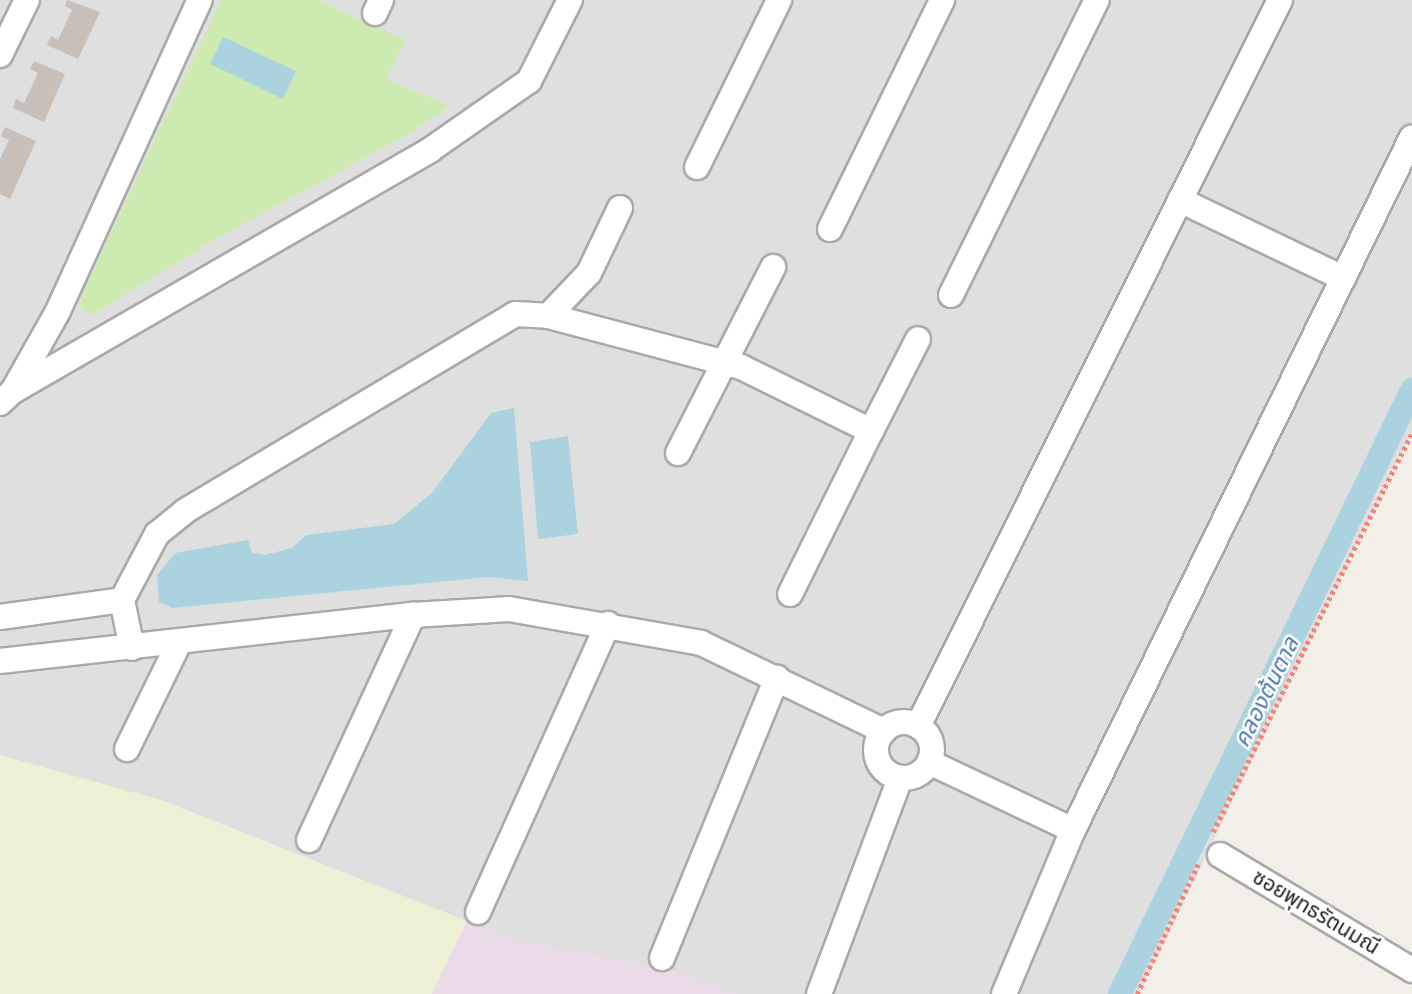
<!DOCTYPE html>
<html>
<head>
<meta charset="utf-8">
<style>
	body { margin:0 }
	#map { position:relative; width:1412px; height:994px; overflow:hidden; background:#f2efe9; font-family:Cabin,"Noto Sans Thai",sans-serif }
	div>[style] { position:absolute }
	.residential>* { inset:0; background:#e0dfdf }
	.industrial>* { inset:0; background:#ebdbe8 }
	.farmland>* { inset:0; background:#eef0d5 }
	.grass>* { inset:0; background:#cdebb0 }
	.water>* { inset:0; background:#aad3df }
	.canal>* { height:24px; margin:-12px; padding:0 12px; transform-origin:12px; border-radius:12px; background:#aad3df }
	.building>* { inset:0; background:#c7bfb8 }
	.path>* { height:4.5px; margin-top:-2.25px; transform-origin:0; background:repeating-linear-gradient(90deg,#fa8072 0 3.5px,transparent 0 7px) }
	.roads { filter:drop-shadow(2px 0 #a9a9a9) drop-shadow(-2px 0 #a9a9a9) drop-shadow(0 2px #a9a9a9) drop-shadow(0 -2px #a9a9a9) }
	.street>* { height:24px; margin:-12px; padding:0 12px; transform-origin:12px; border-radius:12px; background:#fff }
	.street>.ring { margin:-12px; padding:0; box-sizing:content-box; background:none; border:24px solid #fff; border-radius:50% }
	span { translate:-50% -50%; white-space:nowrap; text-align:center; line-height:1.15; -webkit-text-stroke:5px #fff; paint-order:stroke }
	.street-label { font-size:21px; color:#222 }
	.water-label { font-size:23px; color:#4a7aab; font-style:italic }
</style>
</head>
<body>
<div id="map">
	<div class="residential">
		<div style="clip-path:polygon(0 0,1412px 0,1412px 431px,1139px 994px,0 994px)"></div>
	</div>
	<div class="industrial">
		<div style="clip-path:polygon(467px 921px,517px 941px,677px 971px,735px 994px,432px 994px)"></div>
	</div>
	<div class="farmland">
		<div style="clip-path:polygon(0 755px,164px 801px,467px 921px,432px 994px,0 994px)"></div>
	</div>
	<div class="grass">
		<div style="clip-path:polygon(221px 0,317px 0,406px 40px,386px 79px,450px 106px,412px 132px,216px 239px,94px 314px,84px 312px,79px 305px,83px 292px)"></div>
	</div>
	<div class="water">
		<div style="clip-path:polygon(223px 37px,296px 71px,283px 99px,210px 64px)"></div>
		<div style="clip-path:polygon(514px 408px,528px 581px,488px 577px,172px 608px,159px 602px,157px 575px,175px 553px,248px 540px,252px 553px,265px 555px,292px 548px,306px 535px,394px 524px,432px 493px,491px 413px)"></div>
		<div style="clip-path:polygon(568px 436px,578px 534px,538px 539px,530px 442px)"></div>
	</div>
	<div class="canal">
		<div style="left:1120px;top:994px;width:671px;rotate:-64.2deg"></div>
	</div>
	<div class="building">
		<div style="clip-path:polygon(67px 0,100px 12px,78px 59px,47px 45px,51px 36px,58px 40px,72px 10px,65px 6px)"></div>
		<div style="clip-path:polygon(34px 61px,65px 74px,44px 122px,13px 108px,16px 99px,24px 103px,38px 73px,30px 69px)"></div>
		<div style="clip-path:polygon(5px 127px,36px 141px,10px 199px,0 194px,0 159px,9px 140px,1px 136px)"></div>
	</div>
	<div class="path">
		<div style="left:1213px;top:832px;width:447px;rotate:-63.5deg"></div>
		<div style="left:1137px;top:994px;width:146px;rotate:-64.8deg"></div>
	</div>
	<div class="roads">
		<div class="street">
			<div style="left:375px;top:13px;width:14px;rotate:-65deg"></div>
			<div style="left:0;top:55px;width:61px;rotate:-63.9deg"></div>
			<div style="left:697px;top:167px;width:186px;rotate:-63.8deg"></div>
			<div style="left:1180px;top:200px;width:181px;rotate:25.6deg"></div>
			<div style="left:830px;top:229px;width:255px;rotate:-63.9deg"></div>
			<div style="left:951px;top:295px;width:329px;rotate:-63.7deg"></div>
			<div style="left:548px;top:316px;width:59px;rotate:-46.4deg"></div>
			<div style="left:589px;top:273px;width:72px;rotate:-64.5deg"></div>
			<div style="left:13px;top:391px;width:482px;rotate:-30deg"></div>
			<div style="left:430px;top:150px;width:121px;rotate:-34.9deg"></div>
			<div style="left:529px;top:81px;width:91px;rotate:-63.2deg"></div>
			<div style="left:0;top:403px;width:18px;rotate:-43deg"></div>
			<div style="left:13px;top:391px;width:92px;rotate:-60.6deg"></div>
			<div style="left:58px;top:311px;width:342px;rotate:-65.5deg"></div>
			<div style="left:871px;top:431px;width:103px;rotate:-62.9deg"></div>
			<div style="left:678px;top:453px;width:209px;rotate:-62.9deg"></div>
			<div style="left:0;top:617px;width:123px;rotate:-7.9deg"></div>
			<div style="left:132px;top:648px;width:49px;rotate:-101.8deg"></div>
			<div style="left:122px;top:600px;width:75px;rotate:-62.1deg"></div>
			<div style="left:157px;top:534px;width:36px;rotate:-39deg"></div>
			<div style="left:185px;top:511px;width:384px;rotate:-30.8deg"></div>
			<div style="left:515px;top:314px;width:33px;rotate:3deg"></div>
			<div style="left:548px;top:316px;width:200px;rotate:14.8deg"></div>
			<div style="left:741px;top:367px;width:145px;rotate:26.2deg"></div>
			<div style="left:871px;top:431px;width:182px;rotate:116.4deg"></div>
			<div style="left:0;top:661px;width:416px;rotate:-6.4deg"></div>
			<div style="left:413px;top:615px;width:96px;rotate:-3.6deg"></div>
			<div style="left:509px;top:609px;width:195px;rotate:10deg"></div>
			<div style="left:701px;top:643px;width:203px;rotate:25.7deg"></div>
			<div class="ring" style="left:876px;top:722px;width:32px;height:32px"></div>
			<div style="left:918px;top:726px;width:811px;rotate:-63.5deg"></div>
			<div style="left:127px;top:749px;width:118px;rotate:-63.9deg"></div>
			<div style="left:929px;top:762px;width:159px;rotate:25.3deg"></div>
			<div style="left:309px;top:840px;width:248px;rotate:-65.2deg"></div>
			<div style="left:1220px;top:855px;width:224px;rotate:30.9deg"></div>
			<div style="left:478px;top:912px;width:316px;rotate:-65.7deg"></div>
			<div style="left:662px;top:958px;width:303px;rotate:-67.7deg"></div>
			<div style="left:819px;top:994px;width:231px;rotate:-69.4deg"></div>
			<div style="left:1004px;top:994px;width:178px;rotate:-67.2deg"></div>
			<div style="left:1073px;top:830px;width:771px;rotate:-63.93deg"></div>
		</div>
	</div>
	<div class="street-label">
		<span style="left:1316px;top:912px;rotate:31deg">ซอยพุทธรัตนมณี</span>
	</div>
	<div class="water-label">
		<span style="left:1266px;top:692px;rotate:-64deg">คลองต้นตาล</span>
	</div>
</div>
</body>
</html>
